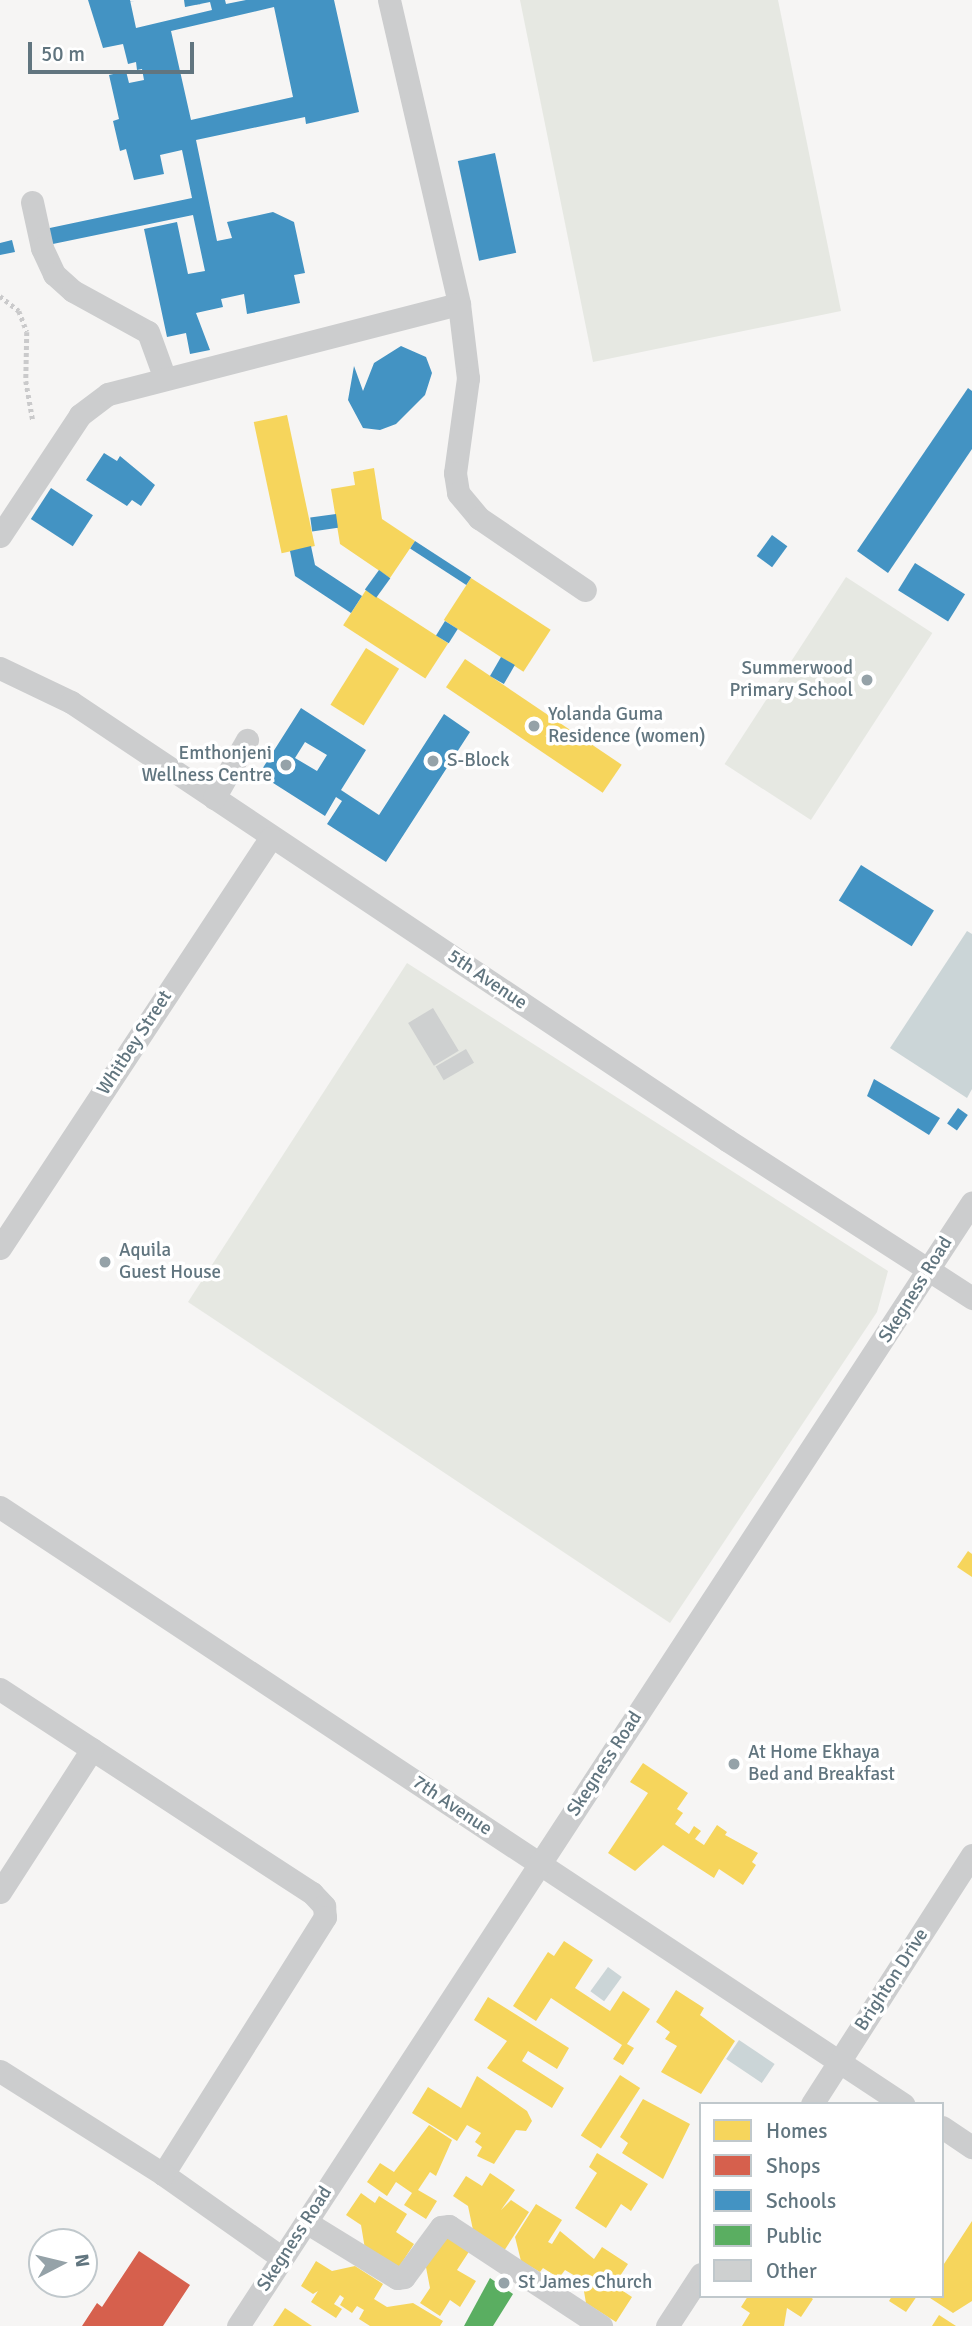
<!DOCTYPE html>
<style>
body{margin:0}
#map{position:relative;width:972px;height:2326px;overflow:hidden;background:#f6f5f4;font-family:Signika,sans-serif}
div>[style]{position:absolute}
.green>*{inset:0;background:#e6e8e2;transform-origin:0 0}
.water>*{inset:0;background:#cbd5d7;transform-origin:0 0}
.homes>*{inset:0;background:#f6d55c;transform-origin:0 0}
.shops>*{inset:0;background:#d6604d}
.schools>*{inset:0;background:#4393c3;transform-origin:0 0}
.public>*{inset:0;background:#5aae61}
.building>*{inset:0;background:#ced0d0;transform-origin:0 0}
.path>*{height:4.5px;margin-top:-2.25px;transform-origin:0;background:repeating-linear-gradient(90deg,#cacacb 0 3.5px,transparent 0 7px)}
.minor>*{height:23px;margin:-11.5px;padding:0 11.5px;transform-origin:11.5px;border-radius:11.5px;background:#cccdce}
.dots>*{width:19px;height:19px;translate:-50% -50%;box-sizing:border-box;border:4px solid #fff;border-radius:50%}
span{translate:-50% -50%;white-space:nowrap;text-align:center;line-height:1.15;-webkit-text-stroke:7px #fff;paint-order:stroke}
.poi-label{font-size:19px;color:#61757f}
.right{translate:-100% -50%;text-align:right}
.left{translate:0 -50%;text-align:left}
.street-label{font-size:19px;color:#61757f}
.legend{position:absolute;left:699px;top:2102px;width:245px;height:196px;box-sizing:border-box;background:#fff;border:2px solid #c0c8cc;margin:0;padding:9px 12px;list-style:none;font-size:21px;color:#61757f}
.legend li{display:flex;align-items:center;gap:14px;height:35px}
.legend b{width:35px;border:2px solid #c0c8cc}
.north{position:absolute;left:28px;top:2228px;width:70px;height:70px;box-sizing:border-box;background:#fff;border:2px solid #c0c8cc;border-radius:50%;rotate:83deg;font-size:19px;font-weight:700;line-height:28px;text-align:center;color:#61757f}
.north::after{content:'';display:block;margin:auto;width:24px;height:32px;background:#95a2a8;clip-path:polygon(50% 0,100% 100%,50% 72%,0 100%)}
.scale{position:absolute;left:28px;top:42px;width:166px;height:32px;box-sizing:border-box;border:4px solid #61757f;border-top:0;padding-left:9px;font-size:21px;line-height:24px;white-space:nowrap;color:#61757f;-webkit-text-stroke:5px #fff;paint-order:stroke}
</style>
<div id="map">
<div class="green">
<div style="clip-path:polygon(520px 0,778px 0,841px 311px,593px 362px)"></div>
<div style="left:846px;top:577px;width:103px;height:223px;rotate:33deg"></div>
<div style="clip-path:polygon(407px 963px,888px 1271px,877px 1312px,670px 1623px,188px 1302px)"></div>
</div>
<div class="water">
<div style="clip-path:polygon(967px 931px,972px 934px,972px 1089px,967px 1098px,890px 1048px)"></div>
<div style="left:608px;top:1967px;width:17px;height:30px;rotate:36deg"></div>
<div style="left:739px;top:2040px;width:43px;height:23px;rotate:34deg"></div>
</div>
<div class="homes">
<div style="left:287px;top:415px;width:134px;height:34px;rotate:78deg"></div>
<div style="clip-path:polygon(374px 468px,382px 519px,415px 541px,390px 578px,340px 544px,331px 489px,355px 485px,353px 472px)"></div>
<div style="left:471px;top:578px;width:95px;height:50px;rotate:33deg"></div>
<div style="left:366px;top:590px;width:98px;height:42px;rotate:33deg"></div>
<div style="left:366px;top:648px;width:39px;height:67px;rotate:32deg"></div>
<div style="left:465px;top:659px;width:189px;height:34px;rotate:34deg"></div>
<div style="clip-path:polygon(968px 1551px,972px 1554px,972px 1577px,957px 1567px)"></div>
<div style="clip-path:polygon(643px 1763px,688px 1793px,677px 1809px,683px 1813px,675px 1824px,689px 1834px,694px 1826px,701px 1831px,695px 1839px,704px 1845px,717px 1825px,727px 1832px,725px 1835px,758px 1853px,752px 1862px,756px 1865px,743px 1885px,719px 1869px,714px 1878px,663px 1845px,635px 1871px,608px 1853px,648px 1793px,630px 1782px)"></div>
<div style="clip-path:polygon(564px 1941px,593px 1960px,575px 1988px,610px 2011px,623px 1991px,650px 2009px,627px 2044px,634px 2048px,623px 2065px,613px 2059px,622px 2045px,551px 1998px,536px 2021px,513px 2006px,548px 1952px,554px 1956px)"></div>
<div style="clip-path:polygon(676px 1990px,704px 2008px,700px 2015px,735px 2041px,701px 2094px,661px 2072px,677px 2046px,665px 2039px,670px 2032px,656px 2022px)"></div>
<div style="clip-path:polygon(488px 1997px,569px 2048px,557px 2069px,528px 2051px,522px 2061px,564px 2088px,552px 2108px,487px 2068px,507px 2041px,474px 2020px)"></div>
<div style="left:620px;top:2075px;width:24px;height:72px;rotate:33deg"></div>
<div style="clip-path:polygon(477px 2076px,527px 2111px,532px 2121px,526px 2131px,516px 2130px,494px 2164px,477px 2156px,482px 2147px,475px 2142px,481px 2133px,467px 2125px,457px 2141px,412px 2113px,428px 2087px,461px 2108px)"></div>
<div style="clip-path:polygon(643px 2099px,690px 2124px,663px 2179px,622px 2153px,628px 2143px,620px 2137px)"></div>
<div style="clip-path:polygon(429px 2125px,452px 2140px,436px 2176px,430px 2172px,418px 2190px,437px 2201px,426px 2219px,404px 2205px,412px 2193px,396px 2182px,387px 2196px,367px 2182px,380px 2163px,394px 2172px)"></div>
<div style="clip-path:polygon(597px 2153px,648px 2184px,631px 2211px,621px 2204px,606px 2228px,575px 2208px,597px 2173px,589px 2167px)"></div>
<div style="clip-path:polygon(490px 2173px,515px 2190px,501px 2210px,511px 2200px,529px 2212px,504px 2251px,473px 2230px,468px 2206px,453px 2196px,466px 2176px,482px 2186px)"></div>
<div style="clip-path:polygon(361px 2193px,375px 2203px,379px 2196px,407px 2214px,396px 2232px,414px 2244px,397px 2270px,365px 2249px,361px 2225px,346px 2215px)"></div>
<div style="clip-path:polygon(536px 2204px,562px 2220px,548px 2242px,552px 2244px,560px 2231px,594px 2259px,602px 2247px,628px 2264px,614px 2285px,632px 2297px,616px 2322px,586px 2303px,582px 2280px,565px 2270px,559px 2278px,543px 2268px,540px 2272px,521px 2261px,515px 2237px)"></div>
<div style="clip-path:polygon(972px 2221px,972px 2301px,953px 2313px,927px 2296px,942px 2296px,942px 2267px)"></div>
<div style="clip-path:polygon(446px 2231px,472px 2247px,457px 2270px,476px 2281px,460px 2307px,450px 2300px,440px 2316px,420px 2303px,430px 2288px,425px 2262px)"></div>
<div style="clip-path:polygon(316px 2261px,332px 2271px,355px 2266px,383px 2284px,374px 2299px,387px 2307px,413px 2303px,443px 2321px,440px 2326px,370px 2326px,359px 2319px,364px 2310px,357px 2306px,352px 2313px,340px 2305px,344px 2298px,340px 2295px,334px 2304px,342px 2309px,336px 2318px,311px 2302px,318px 2291px,313px 2294px,301px 2286px)"></div>
<div style="clip-path:polygon(748px 2296px,809px 2296px,813px 2299px,801px 2317px,787px 2308px,784px 2326px,742px 2326px,750px 2313px,741px 2307px)"></div>
<div style="clip-path:polygon(892px 2296px,917px 2296px,906px 2312px,889px 2301px)"></div>
<div style="clip-path:polygon(285px 2308px,312px 2326px,273px 2326px)"></div>
<div style="clip-path:polygon(939px 2315px,956px 2326px,932px 2326px)"></div>
</div>
<div class="shops">
<div style="clip-path:polygon(139px 2251px,190px 2285px,163px 2326px,82px 2326px,97px 2303px,102px 2307px)"></div>
</div>
<div class="schools">
<div style="clip-path:polygon(evenodd,88px 0,130px 0,136px 28px,212px 10px,210px 2px,185px 7px,184px 0,225px 0,226px 4px,246px 0,334px 0,359px 112px,306px 124px,305px 117px,196px 140px,217px 241px,232px 238px,227px 222px,273px 212px,294px 222px,305px 273px,294px 275px,300px 303px,247px 314px,244px 294px,221px 299px,223px 307px,196px 313px,210px 350px,190px 354px,186px 333px,167px 337px,144px 229px,177px 222px,188px 274px,205px 271px,193px 215px,48px 245px,45px 229px,192px 198px,182px 150px,160px 155px,164px 174px,134px 180px,126px 149px,120px 151px,113px 121px,119px 119px,109px 75px,126px 71px,129px 83px,144px 80px,142px 69px,137px 70px,136px 62px,128px 64px,123px 44px,103px 48px,88px 0,274px 7px,293px 97px,191px 120px,171px 31px,274px 7px)"></div>
<div style="left:495px;top:153px;width:102px;height:38px;rotate:78deg"></div>
<div style="clip-path:polygon(12px 240px,15px 252px,0 255px,0 243px)"></div>
<div style="clip-path:polygon(401px 346px,426px 357px,432px 373px,425px 395px,396px 424px,380px 430px,363px 428px,348px 400px,354px 366px,363px 391px,374px 363px)"></div>
<div style="clip-path:polygon(968px 388px,972px 391px,972px 449px,888px 573px,857px 551px)"></div>
<div style="clip-path:polygon(104px 453px,117px 461px,120px 456px,155px 485px,141px 506px,132px 500px,127px 506px,86px 480px)"></div>
<div style="left:51px;top:488px;width:50px;height:37px;rotate:33deg"></div>
<div style="left:336px;top:514px;width:14px;height:26px;rotate:82deg"></div>
<div style="left:772px;top:535px;width:19px;height:26px;rotate:36deg"></div>
<div style="left:415px;top:541px;width:67px;height:9px;rotate:33deg"></div>
<div style="clip-path:polygon(311px 546px,315px 565px,362px 596px,351px 613px,295px 576px,290px 551px)"></div>
<div style="left:915px;top:563px;width:59px;height:32px;rotate:32deg"></div>
<div style="left:379px;top:570px;width:14px;height:24px;rotate:36deg"></div>
<div style="left:445px;top:621px;width:15px;height:17px;rotate:32deg"></div>
<div style="left:501px;top:657px;width:16px;height:22px;rotate:30deg"></div>
<div style="clip-path:polygon(evenodd,301px 708px,366px 750px,341px 790px,379px 815px,444px 714px,470px 732px,386px 862px,327px 824px,342px 801px,336px 797px,325px 816px,259px 774px,301px 708px,305px 742px,327px 755px,317px 771px,295px 758px,305px 742px)"></div>
<div style="left:861px;top:865px;width:86px;height:42px;rotate:32deg"></div>
<div style="clip-path:polygon(874px 1079px,940px 1118px,929px 1135px,867px 1096px)"></div>
<div style="left:958px;top:1108px;width:12px;height:19px;rotate:35deg"></div>
</div>
<div class="public">
<div style="clip-path:polygon(490px 2278px,513px 2294px,493px 2326px,464px 2326px)"></div>
</div>
<div class="building">
<div style="left:433px;top:1008px;width:50px;height:29px;rotate:59deg"></div>
<div style="left:466px;top:1049px;width:16px;height:35px;rotate:60deg"></div>
</div>
<div class="path">
<div style="left:0;top:296px;width:24px;rotate:38deg"></div>
<div style="left:19px;top:311px;width:22px;rotate:69deg"></div>
<div style="left:27px;top:332px;width:49px;rotate:91.2deg"></div>
<div style="left:26px;top:381px;width:41px;rotate:80.1deg"></div>
</div>
<div class="minor">
<div style="left:389px;top:0;width:312px;rotate:77deg"></div>
<div style="left:32px;top:202px;width:47px;rotate:77.7deg"></div>
<div style="left:42px;top:248px;width:29px;rotate:65deg"></div>
<div style="left:54px;top:274px;width:25px;rotate:42deg"></div>
<div style="left:73px;top:291px;width:85px;rotate:28.7deg"></div>
<div style="left:148px;top:332px;width:47px;rotate:70deg"></div>
<div style="left:0;top:536px;width:145px;rotate:-56.5deg"></div>
<div style="left:80px;top:415px;width:35px;rotate:-37deg"></div>
<div style="left:108px;top:394px;width:362px;rotate:-14.4deg"></div>
<div style="left:459px;top:304px;width:75px;rotate:83.1deg"></div>
<div style="left:468px;top:378px;width:96px;rotate:97.8deg"></div>
<div style="left:455px;top:473px;width:20px;rotate:81deg"></div>
<div style="left:458px;top:493px;width:33px;rotate:50deg"></div>
<div style="left:479px;top:518px;width:128px;rotate:34.2deg"></div>
<div style="left:0;top:668px;width:79px;rotate:25.6deg"></div>
<div style="left:71px;top:702px;width:789px;rotate:33.73deg"></div>
<div style="left:727px;top:1140px;width:292px;rotate:32.8deg"></div>
<div style="left:214px;top:798px;width:67px;rotate:-60.4deg"></div>
<div style="left:0;top:1248px;width:491px;rotate:-56.6deg"></div>
<div style="left:0;top:1507px;width:1083px;rotate:33.47deg"></div>
<div style="left:0;top:1689px;width:373px;rotate:33.2deg"></div>
<div style="left:312px;top:1893px;width:18px;rotate:47deg"></div>
<div style="left:324px;top:1906px;width:11px;rotate:85deg"></div>
<div style="left:325px;top:1917px;width:304px;rotate:122.2deg"></div>
<div style="left:163px;top:2174px;width:146px;rotate:35.2deg"></div>
<div style="left:0;top:1892px;width:170px;rotate:-57.2deg"></div>
<div style="left:0;top:2071px;width:193px;rotate:32.3deg"></div>
<div style="left:812px;top:2104px;width:296px;rotate:-57.3deg"></div>
<div style="left:942px;top:2127px;width:36px;rotate:34deg"></div>
<div style="left:306px;top:2222px;width:107px;rotate:31.6deg"></div>
<div style="left:397px;top:2278px;width:7px;rotate:-8deg"></div>
<div style="left:404px;top:2277px;width:62px;rotate:-53.5deg"></div>
<div style="left:441px;top:2227px;width:8px;rotate:-7deg"></div>
<div style="left:449px;top:2226px;width:182px;rotate:33.3deg"></div>
<div style="left:238px;top:2326px;width:1342px;rotate:-56.85deg"></div>
<div style="left:667px;top:2326px;width:62px;rotate:-56.8deg"></div>
</div>
<div class="dots">
<div style="left:867px;top:680px;background:#95a2a8"></div>
<div style="left:534px;top:726px;background:#95a2a8"></div>
<div style="left:433px;top:761px;background:#95a2a8"></div>
<div style="left:286px;top:765px;background:#95a2a8"></div>
<div style="left:105px;top:1262px;background:#95a2a8"></div>
<div style="left:734px;top:1764px;background:#95a2a8"></div>
<div style="left:504px;top:2283px;background:#95a2a8"></div>
</div>
<div class="poi-label">
<span class="right" style="left:853px;top:680px">Summerwood<br>Primary School</span>
<span class="left" style="left:548px;top:726px">Yolanda Guma<br>Residence (women)</span>
<span class="right" style="left:272px;top:765px">Emthonjeni<br>Wellness Centre</span>
<span class="left" style="left:447px;top:761px">S-Block</span>
<span class="left" style="left:119px;top:1262px">Aquila<br>Guest House</span>
<span class="left" style="left:748px;top:1764px">At Home Ekhaya<br>Bed and Breakfast</span>
<span class="left" style="left:518px;top:2283px">St James Church</span>
</div>
<div class="street-label">
<span style="left:487px;top:980px;rotate:34deg">5th Avenue</span>
<span style="left:135px;top:1043px;rotate:-57deg">Whitbey Street</span>
<span style="left:916px;top:1290px;rotate:-58deg">Skegness Road</span>
<span style="left:605px;top:1764px;rotate:-57deg">Skegness Road</span>
<span style="left:452px;top:1806px;rotate:34deg">7th Avenue</span>
<span style="left:892px;top:1980px;rotate:-57deg">Brighton Drive</span>
<span style="left:295px;top:2239px;rotate:-57deg">Skegness Road</span>
</div>
<ul class="legend">
<li><b style="height:19px;background:#f6d55c"></b>Homes</li>
<li><b style="height:19px;background:#d6604d"></b>Shops</li>
<li><b style="height:19px;background:#4393c3"></b>Schools</li>
<li><b style="height:19px;background:#5aae61"></b>Public</li>
<li><b style="height:19px;background:#ced0d0"></b>Other</li>
</ul>
<div class="north">N</div>
<div class="scale">50 m</div>
</div>
